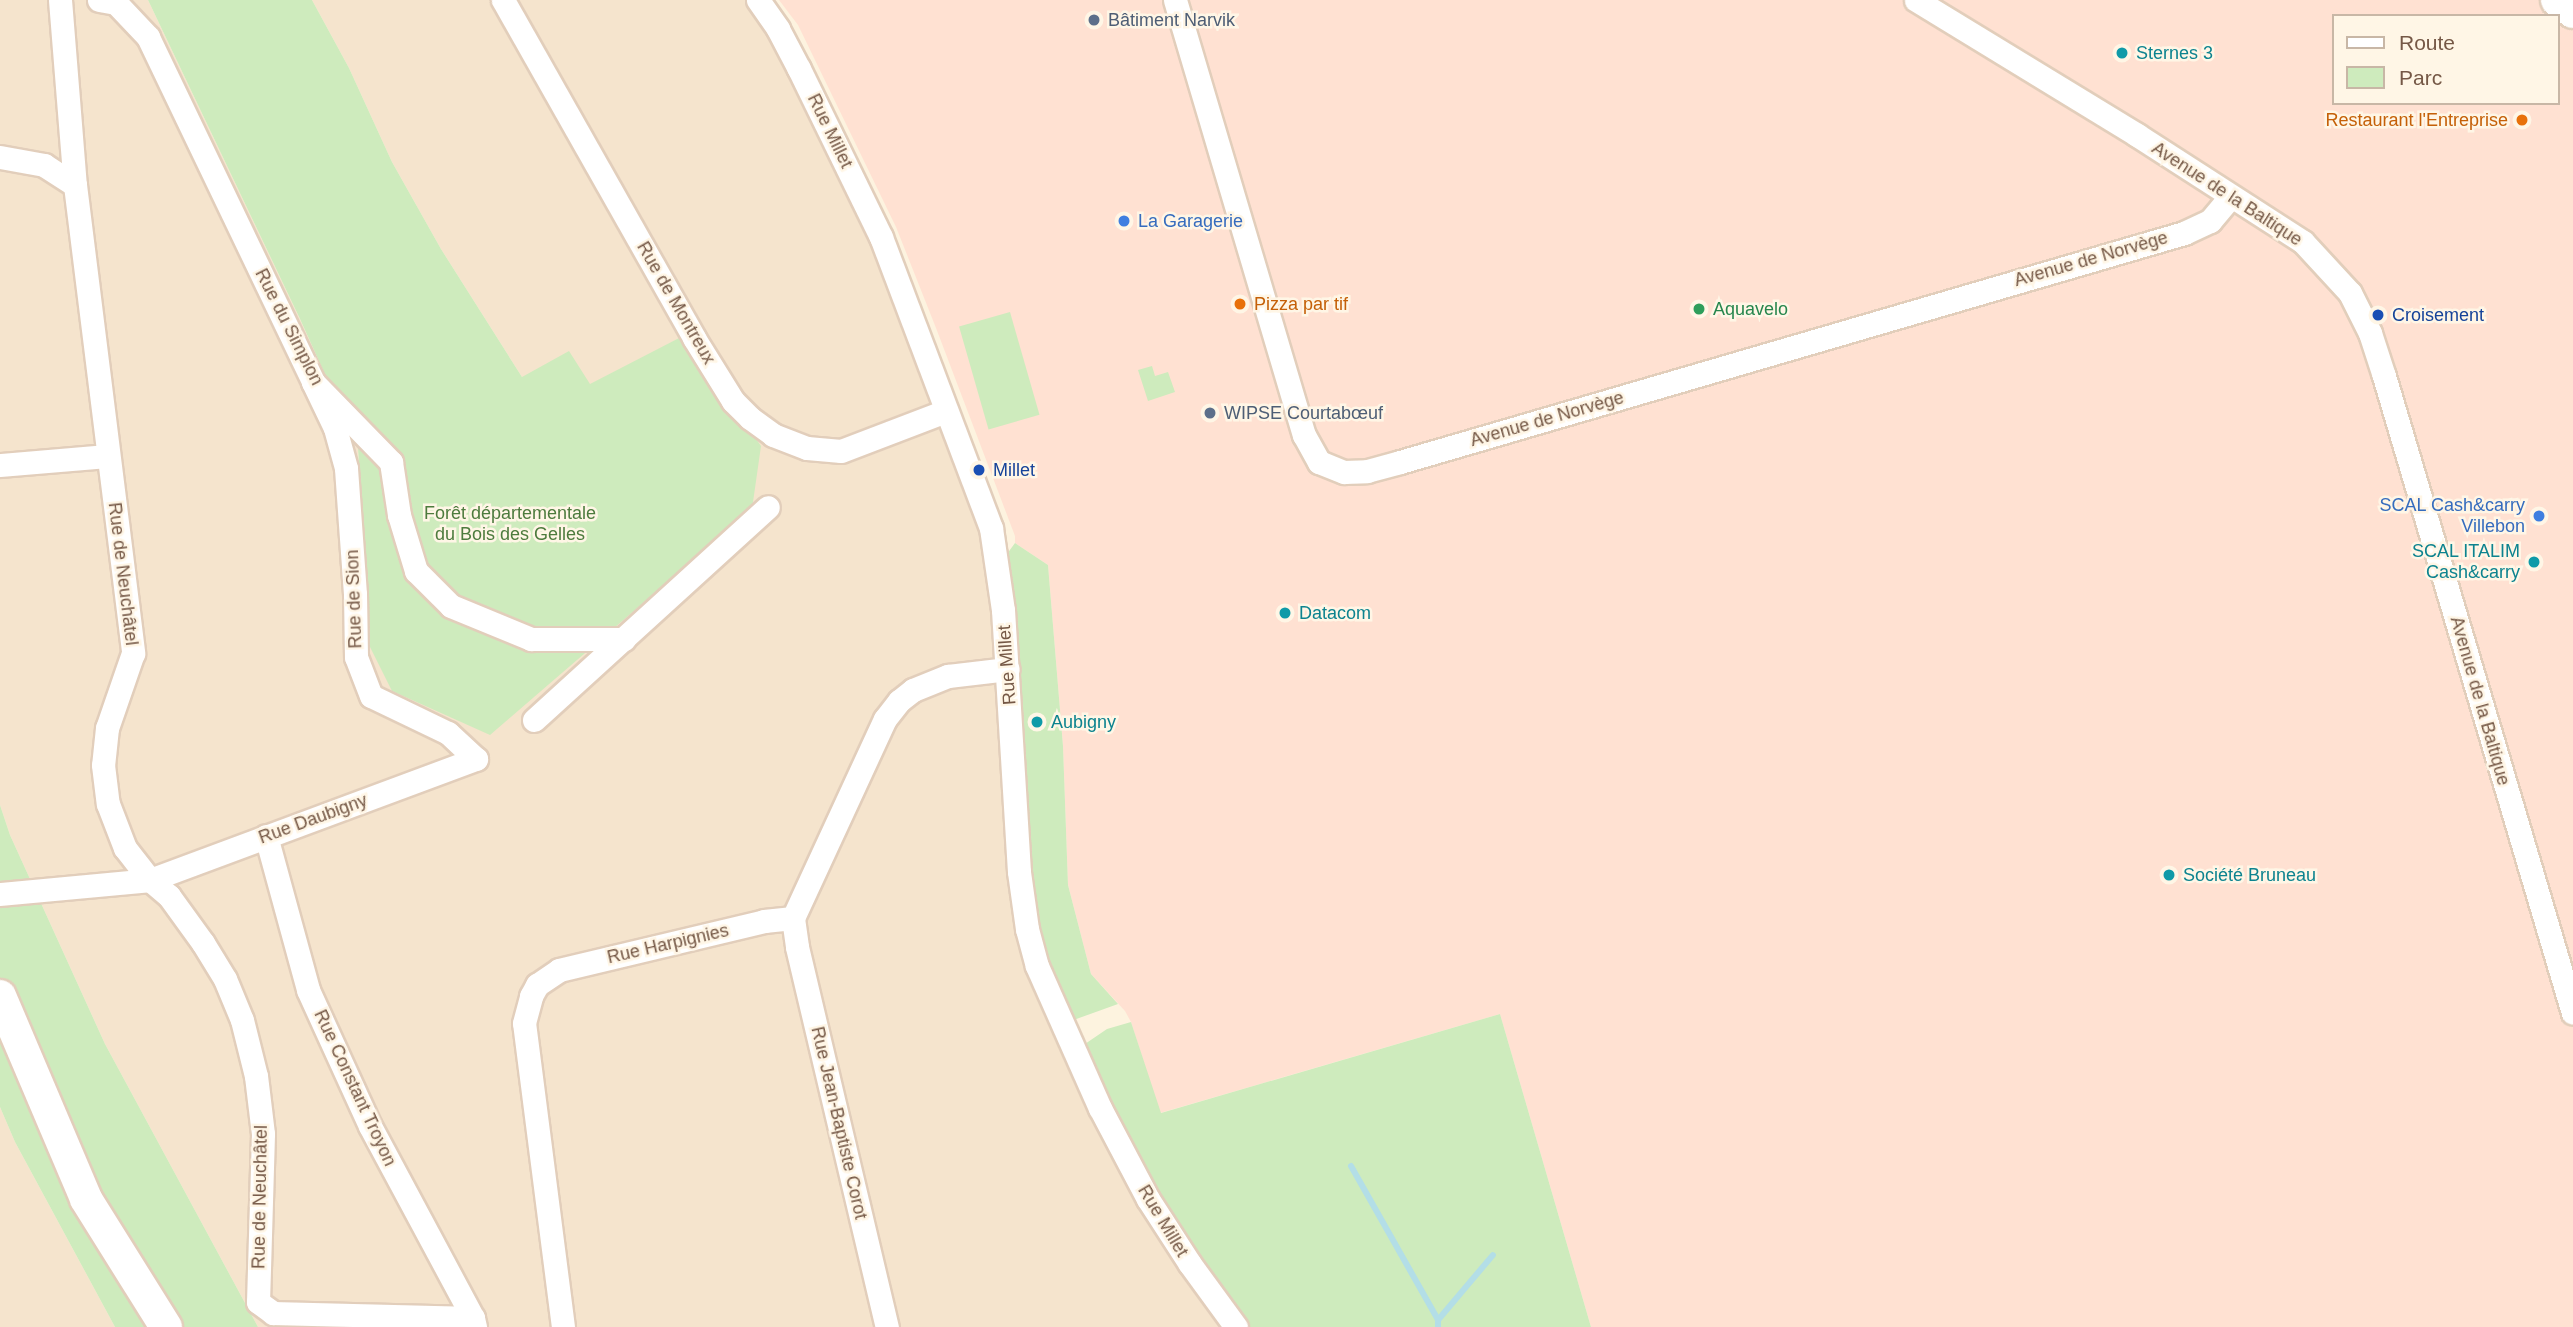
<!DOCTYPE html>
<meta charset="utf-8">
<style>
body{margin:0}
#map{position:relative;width:2573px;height:1327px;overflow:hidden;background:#fdf3df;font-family:Arial,sans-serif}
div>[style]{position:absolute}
.residential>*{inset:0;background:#f5e4cd}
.commercial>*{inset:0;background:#ffe1d2}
.green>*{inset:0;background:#ceebbd;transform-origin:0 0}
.stream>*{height:6px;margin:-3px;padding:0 3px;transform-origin:3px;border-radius:3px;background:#b3dee7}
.roads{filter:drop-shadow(2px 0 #e2cebb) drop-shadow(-2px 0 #e2cebb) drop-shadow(0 2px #e2cebb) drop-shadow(0 -2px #e2cebb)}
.street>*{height:23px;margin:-11.5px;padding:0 11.5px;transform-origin:11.5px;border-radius:11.5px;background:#fff}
.secondary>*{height:32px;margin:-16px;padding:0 16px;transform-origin:16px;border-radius:16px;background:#fff}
.dots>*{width:19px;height:19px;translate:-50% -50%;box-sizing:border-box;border:4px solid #fff6e6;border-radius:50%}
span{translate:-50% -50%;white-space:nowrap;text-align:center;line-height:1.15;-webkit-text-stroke:5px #fff6e6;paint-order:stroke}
.service-label{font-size:18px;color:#4e5e75}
.left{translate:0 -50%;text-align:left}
.culture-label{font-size:18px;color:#0d838f}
.right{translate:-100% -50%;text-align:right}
.food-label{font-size:18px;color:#c56008}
.street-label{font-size:18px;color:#755846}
.shop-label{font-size:18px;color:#366cbe}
.leisure-label{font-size:18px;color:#27864d}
.transit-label{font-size:18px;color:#164399}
.park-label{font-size:18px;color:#4d7b3d}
.legend{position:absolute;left:2332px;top:14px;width:228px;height:91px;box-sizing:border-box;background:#fff6e6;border:2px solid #c8b7a6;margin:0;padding:9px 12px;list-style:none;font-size:21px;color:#755846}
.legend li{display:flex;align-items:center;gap:14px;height:35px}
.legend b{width:35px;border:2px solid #c8b7a6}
</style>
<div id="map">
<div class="residential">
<div style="clip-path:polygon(0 0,148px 0,300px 319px,358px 448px,365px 567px,362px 631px,590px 385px,522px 377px,441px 249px,392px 162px,349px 68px,312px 0,756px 0,799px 69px,992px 532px,1037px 966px,1236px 1327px,258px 1327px,105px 1044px,10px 835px,0 805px)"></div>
<div style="clip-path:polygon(0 1107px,15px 1142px,115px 1327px,0 1327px)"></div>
</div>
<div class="commercial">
<div style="clip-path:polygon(evenodd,779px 0,2573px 0,2573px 1327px,1591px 1327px,1500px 1014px,1160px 1113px,1131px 1022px,1125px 1011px,1091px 974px,1068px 885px,1063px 746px,1048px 565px,1015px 543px,1015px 536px,936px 328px,896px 227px,798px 25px,779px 0,2333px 16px,2557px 16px,2557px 103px,2333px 103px,2333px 16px)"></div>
</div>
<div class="green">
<div style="clip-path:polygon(148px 0,312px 0,349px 68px,392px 162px,441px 249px,522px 377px,569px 351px,590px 384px,683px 336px,761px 446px,752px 509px,490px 735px,392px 691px,362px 631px,365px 567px,358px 448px,300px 319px)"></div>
<div style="left:1010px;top:312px;width:107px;height:53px;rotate:74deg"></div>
<div style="clip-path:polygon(1152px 366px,1155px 376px,1168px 372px,1175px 392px,1148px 401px,1138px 370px)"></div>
<div style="clip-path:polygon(1015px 543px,1048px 565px,1063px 746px,1068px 885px,1091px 974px,1118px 1004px,1068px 1022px,1032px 921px,1004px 558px)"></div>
<div style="clip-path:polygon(0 805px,10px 835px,105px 1044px,258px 1327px,115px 1327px,15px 1142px,0 1107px)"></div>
<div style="clip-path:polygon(1500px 1014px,1591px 1327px,1247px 1327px,1146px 1185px,1082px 1046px,1107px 1029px,1131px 1022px,1161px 1113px)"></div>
</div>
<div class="stream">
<div style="left:1351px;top:1166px;width:177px;rotate:60.5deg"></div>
<div style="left:1438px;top:1320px;width:7px;rotate:90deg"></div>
<div style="left:1438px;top:1320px;width:85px;rotate:-49.8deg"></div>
</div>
<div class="roads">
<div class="street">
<div style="left:60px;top:0;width:186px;rotate:85.4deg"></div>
<div style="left:75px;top:185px;width:472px;rotate:82.9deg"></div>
<div style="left:133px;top:653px;width:79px;rotate:109.1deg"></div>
<div style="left:107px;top:728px;width:37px;rotate:96deg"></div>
<div style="left:103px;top:765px;width:39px;rotate:83deg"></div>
<div style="left:108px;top:804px;width:47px;rotate:68.9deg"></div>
<div style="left:125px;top:848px;width:41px;rotate:52deg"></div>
<div style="left:150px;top:880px;width:25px;rotate:40deg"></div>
<div style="left:169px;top:896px;width:58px;rotate:54.1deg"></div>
<div style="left:203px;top:943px;width:42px;rotate:58.6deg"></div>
<div style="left:225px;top:979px;width:44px;rotate:67.5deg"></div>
<div style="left:242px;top:1020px;width:58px;rotate:76deg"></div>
<div style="left:256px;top:1076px;width:58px;rotate:83.1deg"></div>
<div style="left:263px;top:1134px;width:168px;rotate:91.7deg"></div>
<div style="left:258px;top:1302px;width:19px;rotate:36deg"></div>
<div style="left:273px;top:1313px;width:200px;rotate:1.4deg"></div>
<div style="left:99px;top:0;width:17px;rotate:10deg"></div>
<div style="left:116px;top:3px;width:47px;rotate:46.7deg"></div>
<div style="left:148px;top:37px;width:382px;rotate:64.4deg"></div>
<div style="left:313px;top:382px;width:112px;rotate:45.7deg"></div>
<div style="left:391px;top:462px;width:54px;rotate:81.4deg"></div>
<div style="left:399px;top:515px;width:59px;rotate:73.1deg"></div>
<div style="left:416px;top:571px;width:49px;rotate:45deg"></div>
<div style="left:451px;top:606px;width:87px;rotate:22.4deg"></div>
<div style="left:531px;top:639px;width:93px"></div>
<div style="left:503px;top:0;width:388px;rotate:60.5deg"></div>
<div style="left:694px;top:338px;width:74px;rotate:58.2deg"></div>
<div style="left:733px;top:401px;width:24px;rotate:45deg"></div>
<div style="left:750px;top:418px;width:29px;rotate:36deg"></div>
<div style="left:773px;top:435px;width:36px;rotate:21deg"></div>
<div style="left:807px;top:448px;width:34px;rotate:5deg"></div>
<div style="left:841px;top:451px;width:112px;rotate:-20.9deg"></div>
<div style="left:758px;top:0;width:35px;rotate:55deg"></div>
<div style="left:778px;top:29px;width:45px;rotate:62.3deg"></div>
<div style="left:799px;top:69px;width:187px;rotate:64deg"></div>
<div style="left:881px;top:237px;width:311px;rotate:69.3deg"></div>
<div style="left:991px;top:528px;width:83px;rotate:81.7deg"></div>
<div style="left:1003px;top:610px;width:262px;rotate:86.5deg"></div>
<div style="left:1019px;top:872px;width:58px;rotate:82deg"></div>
<div style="left:1027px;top:929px;width:38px;rotate:75deg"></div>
<div style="left:1037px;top:966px;width:155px;rotate:66.1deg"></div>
<div style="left:1100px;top:1108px;width:103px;rotate:62.2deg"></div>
<div style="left:1148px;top:1199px;width:77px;rotate:57.1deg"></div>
<div style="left:1190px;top:1264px;width:78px;rotate:53.9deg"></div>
<div style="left:1175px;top:0;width:454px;rotate:73.5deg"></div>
<div style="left:1304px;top:435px;width:31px;rotate:61deg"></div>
<div style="left:1319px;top:462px;width:27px;rotate:22deg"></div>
<div style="left:1344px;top:472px;width:23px;rotate:-2deg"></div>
<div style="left:1367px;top:471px;width:34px;rotate:-15deg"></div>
<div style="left:1400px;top:462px;width:817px;rotate:-16.28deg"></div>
<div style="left:2184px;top:233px;width:29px;rotate:-25deg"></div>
<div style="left:2210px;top:221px;width:31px;rotate:-50deg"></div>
<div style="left:1916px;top:0;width:259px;rotate:31.4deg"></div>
<div style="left:2137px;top:135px;width:197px;rotate:32.8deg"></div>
<div style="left:2303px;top:242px;width:69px;rotate:47.3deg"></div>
<div style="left:2350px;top:293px;width:45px;rotate:63.4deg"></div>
<div style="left:2370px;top:333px;width:45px;rotate:72deg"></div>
<div style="left:2384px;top:376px;width:664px;rotate:73.47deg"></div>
<div style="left:0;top:157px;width:45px;rotate:10.3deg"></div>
<div style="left:44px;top:165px;width:37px;rotate:33deg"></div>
<div style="left:0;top:465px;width:108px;rotate:-4.8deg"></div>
<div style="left:534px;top:720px;width:316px;rotate:-42.3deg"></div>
<div style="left:266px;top:836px;width:160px;rotate:74.7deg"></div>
<div style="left:308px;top:990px;width:149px;rotate:65.5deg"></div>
<div style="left:370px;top:1126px;width:218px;rotate:61.8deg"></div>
<div style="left:473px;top:1318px;width:9px;rotate:77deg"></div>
<div style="left:0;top:894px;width:151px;rotate:-5.3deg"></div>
<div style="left:150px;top:880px;width:348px;rotate:-20.4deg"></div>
<div style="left:476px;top:759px;width:38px;rotate:-137deg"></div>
<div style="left:448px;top:733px;width:85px;rotate:-154.3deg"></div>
<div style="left:371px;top:696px;width:42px;rotate:-111deg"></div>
<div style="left:356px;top:657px;width:63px;rotate:-90.9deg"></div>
<div style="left:355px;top:594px;width:126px;rotate:-94.1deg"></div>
<div style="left:346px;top:468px;width:41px;rotate:-105.4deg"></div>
<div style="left:335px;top:428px;width:51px;rotate:-115.6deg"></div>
<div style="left:793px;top:918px;width:29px;rotate:82deg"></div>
<div style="left:797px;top:947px;width:391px;rotate:76.7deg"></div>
<div style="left:793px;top:918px;width:219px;rotate:-65.2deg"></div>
<div style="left:885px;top:719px;width:23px;rotate:-52deg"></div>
<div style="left:899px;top:701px;width:18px;rotate:-38deg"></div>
<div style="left:913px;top:690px;width:38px;rotate:-22deg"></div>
<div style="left:948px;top:676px;width:60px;rotate:-6.7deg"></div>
<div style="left:563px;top:1327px;width:306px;rotate:-97.3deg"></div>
<div style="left:524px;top:1023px;width:28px;rotate:-75deg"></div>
<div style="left:531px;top:996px;width:13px;rotate:-61deg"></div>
<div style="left:537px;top:985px;width:27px;rotate:-34deg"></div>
<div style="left:559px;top:970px;width:211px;rotate:-13.4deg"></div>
<div style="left:764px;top:921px;width:29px;rotate:-6deg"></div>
</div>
<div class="secondary">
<div style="left:2557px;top:0;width:20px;rotate:37deg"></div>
<div style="left:0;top:996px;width:220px;rotate:67deg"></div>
<div style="left:86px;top:1199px;width:151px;rotate:58deg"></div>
</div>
</div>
<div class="dots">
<div style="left:1094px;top:20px;background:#5c6f8a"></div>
<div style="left:2122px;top:53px;background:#0f9aa8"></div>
<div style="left:2522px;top:120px;background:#e8710a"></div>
<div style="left:1124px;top:221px;background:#3f7fe0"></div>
<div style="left:1240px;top:304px;background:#e8710a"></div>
<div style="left:1699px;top:309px;background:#2e9e5b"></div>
<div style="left:2378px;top:315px;background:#1a4fb4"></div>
<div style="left:1210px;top:413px;background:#5c6f8a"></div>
<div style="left:979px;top:470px;background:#1a4fb4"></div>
<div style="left:2539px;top:516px;background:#3f7fe0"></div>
<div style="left:2534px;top:562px;background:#0f9aa8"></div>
<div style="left:1285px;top:613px;background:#0f9aa8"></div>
<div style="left:1037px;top:722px;background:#0f9aa8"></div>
<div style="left:2169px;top:875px;background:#0f9aa8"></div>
</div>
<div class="service-label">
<span class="left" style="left:1108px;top:20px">Bâtiment Narvik</span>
<span class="left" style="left:1224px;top:413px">WIPSE Courtabœuf</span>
</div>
<div class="culture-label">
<span class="left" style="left:2136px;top:53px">Sternes 3</span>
<span class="right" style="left:2520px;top:562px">SCAL ITALIM<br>Cash&amp;carry</span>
<span class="left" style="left:1299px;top:613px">Datacom</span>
<span class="left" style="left:1051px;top:722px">Aubigny</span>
<span class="left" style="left:2183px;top:875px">Société Bruneau</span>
</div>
<div class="food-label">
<span class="right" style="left:2508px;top:120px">Restaurant l'Entreprise</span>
<span class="left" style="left:1254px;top:304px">Pizza par tif</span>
</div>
<div class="street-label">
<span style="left:830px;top:131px;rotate:64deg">Rue Millet</span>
<span style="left:2227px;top:194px;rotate:33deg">Avenue de la Baltique</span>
<span style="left:2091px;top:259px;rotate:-16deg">Avenue de Norvège</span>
<span style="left:676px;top:303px;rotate:60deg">Rue de Montreux</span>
<span style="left:289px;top:327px;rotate:63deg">Rue du Simplon</span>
<span style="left:1547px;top:419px;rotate:-16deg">Avenue de Norvège</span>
<span style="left:123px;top:574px;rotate:83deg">Rue de Neuchâtel</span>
<span style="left:354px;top:599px;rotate:-92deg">Rue de Sion</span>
<span style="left:1007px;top:665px;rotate:-94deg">Rue Millet</span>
<span style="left:2480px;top:701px;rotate:74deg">Avenue de la Baltique</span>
<span style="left:313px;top:819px;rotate:-20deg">Rue Daubigny</span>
<span style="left:668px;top:944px;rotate:-13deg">Rue Harpignies</span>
<span style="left:355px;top:1088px;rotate:65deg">Rue Constant Troyon</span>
<span style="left:839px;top:1123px;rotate:77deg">Rue Jean-Baptiste Corot</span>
<span style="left:260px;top:1197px;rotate:-89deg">Rue de Neuchâtel</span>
<span style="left:1163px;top:1221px;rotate:59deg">Rue Millet</span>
</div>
<div class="shop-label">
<span class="left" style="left:1138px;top:221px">La Garagerie</span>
<span class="right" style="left:2525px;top:516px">SCAL Cash&amp;carry<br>Villebon</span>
</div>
<div class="leisure-label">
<span class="left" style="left:1713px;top:309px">Aquavelo</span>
</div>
<div class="transit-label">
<span class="left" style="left:2392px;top:315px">Croisement</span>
<span class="left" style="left:993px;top:470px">Millet</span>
</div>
<div class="park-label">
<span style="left:510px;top:524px">Forêt départementale<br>du Bois des Gelles</span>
</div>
<ul class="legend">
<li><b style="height:9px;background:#fff"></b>Route</li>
<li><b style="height:19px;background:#ceebbd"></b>Parc</li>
</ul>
</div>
